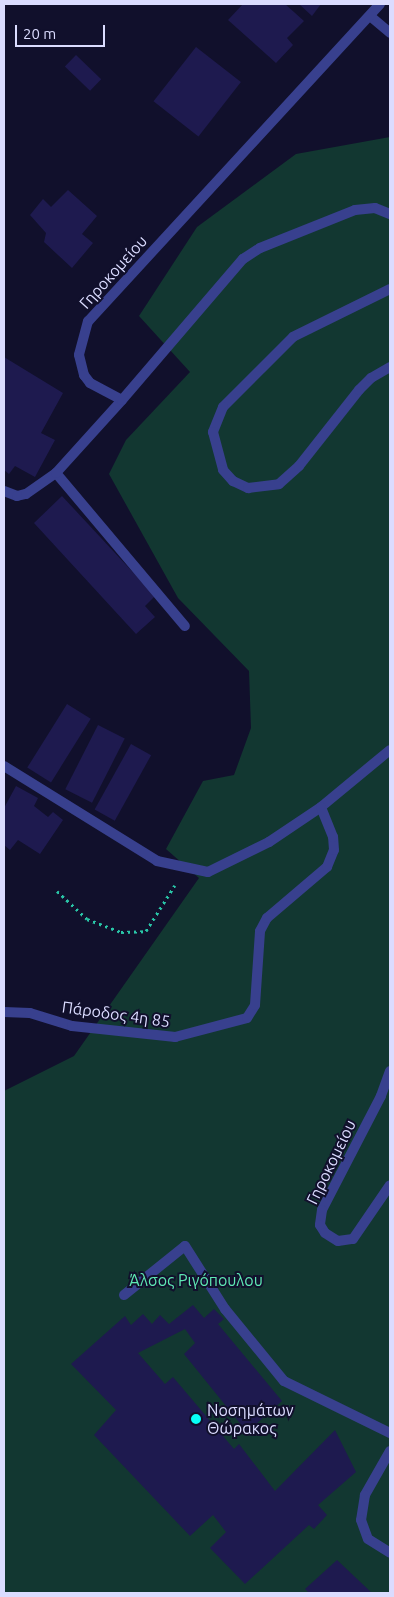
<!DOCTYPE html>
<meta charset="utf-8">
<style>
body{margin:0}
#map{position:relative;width:394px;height:1597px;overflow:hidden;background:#11102c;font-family:Ubuntu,sans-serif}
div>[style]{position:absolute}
.green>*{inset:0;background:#123731}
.building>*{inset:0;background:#1e1a4f;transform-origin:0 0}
.path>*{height:3px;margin-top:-1.5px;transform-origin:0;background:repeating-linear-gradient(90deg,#29c5a7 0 2.5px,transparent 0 6.5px)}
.service>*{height:10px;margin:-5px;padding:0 5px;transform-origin:5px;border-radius:5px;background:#38408e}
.minor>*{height:10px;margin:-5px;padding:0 5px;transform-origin:5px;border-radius:5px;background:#38408e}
.tertiary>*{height:10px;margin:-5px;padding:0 5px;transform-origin:5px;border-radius:5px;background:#38408e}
.dots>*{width:14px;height:14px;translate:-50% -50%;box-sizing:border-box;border:2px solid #11102c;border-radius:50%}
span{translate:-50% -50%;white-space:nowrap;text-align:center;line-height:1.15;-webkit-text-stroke:4px #11102c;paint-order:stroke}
.street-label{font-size:16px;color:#dbdcff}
.park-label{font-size:16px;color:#5ee8b3}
.poi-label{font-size:16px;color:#dbdcff}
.left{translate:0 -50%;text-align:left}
.frame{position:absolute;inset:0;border:5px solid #dbdcff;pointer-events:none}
.scale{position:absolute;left:15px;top:25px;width:90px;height:22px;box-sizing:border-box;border:2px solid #dbdcff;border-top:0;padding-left:6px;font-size:15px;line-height:18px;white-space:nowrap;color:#dbdcff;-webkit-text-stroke:4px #11102c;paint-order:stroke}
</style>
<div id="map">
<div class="green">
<div style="clip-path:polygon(390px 137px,390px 1593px,4px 1593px,4px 1091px,74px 1056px,199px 878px,166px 849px,203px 781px,234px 775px,251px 728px,249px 671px,178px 598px,109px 474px,126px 440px,190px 372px,139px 316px,197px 227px,296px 154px)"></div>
</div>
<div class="building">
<div style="clip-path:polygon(243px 4px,285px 4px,304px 21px,287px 38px,293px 45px,276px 63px,228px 20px)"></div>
<div style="clip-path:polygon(299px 4px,321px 4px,312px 16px)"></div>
<div style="left:196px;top:47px;width:57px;height:69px;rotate:38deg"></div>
<div style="left:76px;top:55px;width:35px;height:16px;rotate:44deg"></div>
<div style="clip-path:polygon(68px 190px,97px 216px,82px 234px,93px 243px,72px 268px,44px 242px,46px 233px,30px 215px,43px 199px,51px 207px)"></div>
<div style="clip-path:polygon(4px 357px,63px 393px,41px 433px,55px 440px,35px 477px,15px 466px,9px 474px,4px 470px)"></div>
<div style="clip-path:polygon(62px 496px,155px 596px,145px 606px,155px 617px,136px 634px,34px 523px)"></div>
<div style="left:67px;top:704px;width:28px;height:75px;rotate:32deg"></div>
<div style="left:98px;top:725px;width:30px;height:72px;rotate:27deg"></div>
<div style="left:131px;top:744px;width:23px;height:75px;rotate:29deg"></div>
<div style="clip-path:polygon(16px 786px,38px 798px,34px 806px,48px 817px,53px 812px,63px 820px,40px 854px,18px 840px,10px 850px,4px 845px,4px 808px)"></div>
<div style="clip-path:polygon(193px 1305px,204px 1318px,214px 1309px,224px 1319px,218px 1324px,282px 1401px,247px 1432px,184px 1354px,195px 1343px,185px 1329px,138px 1353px,165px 1384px,173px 1377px,234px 1449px,239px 1444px,275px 1491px,335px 1430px,356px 1472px,318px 1505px,327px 1515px,314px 1529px,309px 1525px,245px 1584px,210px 1548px,226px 1532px,213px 1515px,190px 1536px,94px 1435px,116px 1410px,71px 1364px,125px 1316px,131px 1325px,143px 1314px,152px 1324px,160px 1315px,169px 1324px)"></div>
<div style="clip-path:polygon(337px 1560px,372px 1593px,309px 1593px,305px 1589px)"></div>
</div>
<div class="path">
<div style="left:57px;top:891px;width:41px;rotate:43deg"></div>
<div style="left:87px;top:919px;width:36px;rotate:21deg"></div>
<div style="left:121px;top:932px;width:25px;rotate:-2deg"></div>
<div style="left:146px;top:931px;width:54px;rotate:-57.8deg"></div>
</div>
<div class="service">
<div style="left:124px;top:1295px;width:78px;rotate:-38.8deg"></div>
<div style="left:185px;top:1246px;width:75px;rotate:57.6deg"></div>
<div style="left:225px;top:1309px;width:93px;rotate:50.7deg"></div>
<div style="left:284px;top:1381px;width:118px;rotate:26.1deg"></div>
</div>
<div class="minor">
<div style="left:370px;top:16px;width:26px;rotate:40deg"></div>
<div style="left:56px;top:473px;width:200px;rotate:49.9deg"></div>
<div style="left:4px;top:491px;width:14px;rotate:21deg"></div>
<div style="left:17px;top:496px;width:9px;rotate:-13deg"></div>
<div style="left:26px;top:494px;width:37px;rotate:-35deg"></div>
<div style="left:56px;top:473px;width:98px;rotate:-47.9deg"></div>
<div style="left:4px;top:766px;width:180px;rotate:31.8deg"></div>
<div style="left:157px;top:861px;width:52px;rotate:12.2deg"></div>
<div style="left:208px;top:872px;width:68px;rotate:-26.2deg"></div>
<div style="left:269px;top:842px;width:63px;rotate:-33.9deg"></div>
<div style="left:321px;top:807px;width:89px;rotate:-39.6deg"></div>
<div style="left:4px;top:1012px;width:26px;rotate:2deg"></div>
<div style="left:30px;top:1013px;width:44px;rotate:17.2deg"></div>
<div style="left:72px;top:1026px;width:104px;rotate:6.1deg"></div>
<div style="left:175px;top:1037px;width:74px;rotate:-14.8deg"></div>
<div style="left:247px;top:1018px;width:15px;rotate:-58deg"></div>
<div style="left:255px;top:1005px;width:74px;rotate:-86.1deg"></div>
<div style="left:260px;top:931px;width:15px;rotate:-62deg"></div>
<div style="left:267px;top:918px;width:79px;rotate:-40.4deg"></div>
<div style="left:327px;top:867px;width:18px;rotate:-68deg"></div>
<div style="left:334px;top:850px;width:13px;rotate:-94deg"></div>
<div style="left:333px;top:837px;width:32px;rotate:-112deg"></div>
</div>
<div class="tertiary">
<div style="left:380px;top:4px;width:431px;rotate:132.6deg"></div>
<div style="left:88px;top:321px;width:35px;rotate:105deg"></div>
<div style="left:79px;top:355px;width:21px;rotate:76deg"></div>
<div style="left:84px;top:375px;width:10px;rotate:53deg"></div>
<div style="left:90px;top:383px;width:36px;rotate:28deg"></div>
<div style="left:122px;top:400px;width:186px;rotate:-49.4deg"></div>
<div style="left:243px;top:259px;width:20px;rotate:-33deg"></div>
<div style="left:260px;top:248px;width:102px;rotate:-21.8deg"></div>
<div style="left:355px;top:210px;width:20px;rotate:-6deg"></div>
<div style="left:375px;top:208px;width:16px;rotate:22deg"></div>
<div style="left:390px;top:289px;width:108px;rotate:153.7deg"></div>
<div style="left:293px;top:337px;width:99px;rotate:135deg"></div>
<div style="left:223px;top:407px;width:27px;rotate:112deg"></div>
<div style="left:213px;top:432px;width:39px;rotate:75deg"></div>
<div style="left:223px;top:470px;width:15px;rotate:48deg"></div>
<div style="left:233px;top:481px;width:17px;rotate:25deg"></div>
<div style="left:248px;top:488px;width:31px;rotate:-7deg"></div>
<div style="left:279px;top:484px;width:27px;rotate:-42deg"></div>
<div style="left:299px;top:466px;width:97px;rotate:-51.7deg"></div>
<div style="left:359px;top:390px;width:17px;rotate:-45deg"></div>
<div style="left:371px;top:378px;width:22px;rotate:-30deg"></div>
<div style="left:390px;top:1071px;width:27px;rotate:110deg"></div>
<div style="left:381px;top:1096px;width:128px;rotate:117.4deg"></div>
<div style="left:322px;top:1210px;width:15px;rotate:98deg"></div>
<div style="left:320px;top:1225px;width:9px;rotate:58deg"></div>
<div style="left:325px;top:1233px;width:15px;rotate:32deg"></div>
<div style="left:338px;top:1241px;width:15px;rotate:-8deg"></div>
<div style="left:353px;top:1239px;width:65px;rotate:-55.6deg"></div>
<div style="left:390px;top:1451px;width:51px;rotate:119.6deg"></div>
<div style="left:365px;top:1495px;width:25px;rotate:99deg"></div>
<div style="left:361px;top:1520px;width:20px;rotate:70deg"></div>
<div style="left:368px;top:1539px;width:26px;rotate:32deg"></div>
</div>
<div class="dots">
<div style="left:196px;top:1419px;background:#07fff7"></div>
</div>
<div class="street-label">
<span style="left:113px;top:272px;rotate:-48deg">Γηροκομείου</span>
<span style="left:116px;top:1014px;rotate:8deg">Πάροδος 4η 85</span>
<span style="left:331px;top:1162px;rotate:-64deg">Γηροκομείου</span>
</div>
<div class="park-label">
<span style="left:196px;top:1280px">Άλσος Ριγόπουλου</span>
</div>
<div class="poi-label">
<span class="left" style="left:207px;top:1419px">Νοσημάτων<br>Θώρακος</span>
</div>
<div class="frame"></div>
<div class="scale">20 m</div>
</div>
